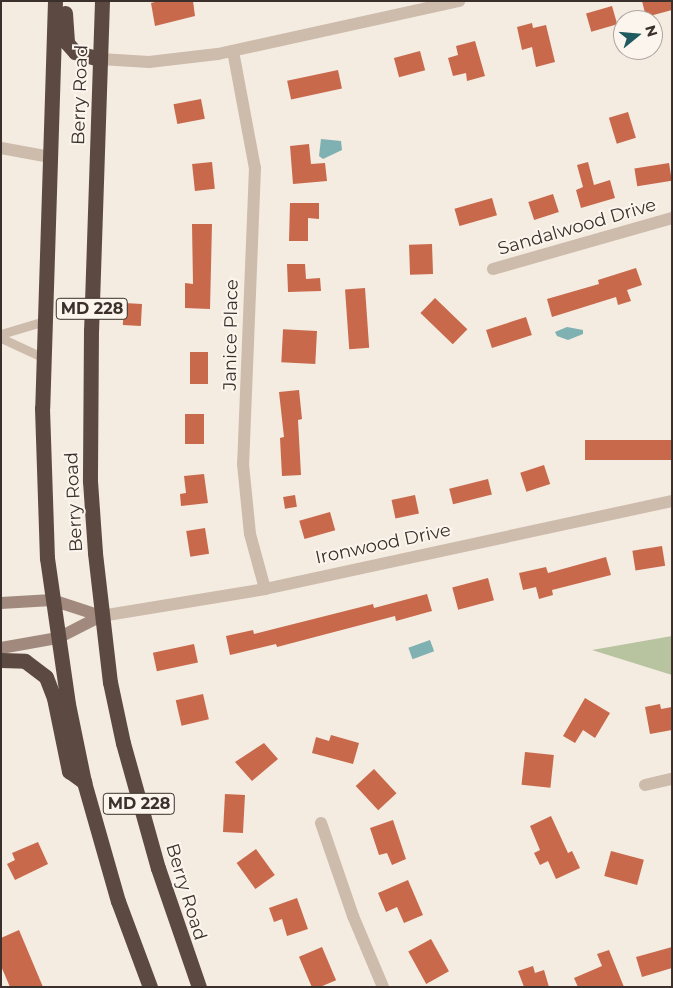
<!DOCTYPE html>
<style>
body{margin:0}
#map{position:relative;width:673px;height:988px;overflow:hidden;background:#f4ebe1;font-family:Montserrat,sans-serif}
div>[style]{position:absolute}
.green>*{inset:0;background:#b8c4a0}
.water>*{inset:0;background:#7fb0b2;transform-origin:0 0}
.building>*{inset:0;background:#c8694b;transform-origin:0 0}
.lane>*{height:9px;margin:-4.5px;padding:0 4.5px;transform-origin:4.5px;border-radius:4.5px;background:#cdbbac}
.street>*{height:12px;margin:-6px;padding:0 6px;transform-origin:6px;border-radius:6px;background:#cdbbac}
.secondary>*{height:12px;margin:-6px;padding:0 6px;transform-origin:6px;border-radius:6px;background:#a18a7d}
.highway>*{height:15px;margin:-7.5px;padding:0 7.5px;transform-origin:7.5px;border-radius:7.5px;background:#5c4a42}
span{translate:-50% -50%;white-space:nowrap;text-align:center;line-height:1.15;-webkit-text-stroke:4px #fbf5ee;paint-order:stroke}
.shield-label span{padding:1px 4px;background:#fbf5ee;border:1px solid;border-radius:4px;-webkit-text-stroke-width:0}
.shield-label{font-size:16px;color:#3b302b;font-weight:700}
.street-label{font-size:18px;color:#3b302b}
.frame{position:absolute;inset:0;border:2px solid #3b302b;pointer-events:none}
.north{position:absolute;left:613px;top:10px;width:50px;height:50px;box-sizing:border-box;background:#fbf5ee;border:1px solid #aea6a0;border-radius:50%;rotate:73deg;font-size:14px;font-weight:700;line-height:20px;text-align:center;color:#3b302b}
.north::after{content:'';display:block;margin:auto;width:18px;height:22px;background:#1f5a5e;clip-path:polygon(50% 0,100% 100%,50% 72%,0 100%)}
</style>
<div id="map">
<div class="green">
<div style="clip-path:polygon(672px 636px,672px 675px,592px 650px)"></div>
</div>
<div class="water">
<div style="clip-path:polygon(321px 139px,341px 141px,342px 150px,323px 159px,319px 156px)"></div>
<div style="clip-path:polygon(567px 327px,583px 330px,583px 334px,568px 340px,557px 336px,555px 332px)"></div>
<div style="left:430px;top:640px;width:12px;height:23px;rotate:70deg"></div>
</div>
<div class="building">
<div style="clip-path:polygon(159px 1px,193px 1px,195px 16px,155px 26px,151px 3px)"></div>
<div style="clip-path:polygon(642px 1px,672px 1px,672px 10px,646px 17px)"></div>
<div style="left:612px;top:6px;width:19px;height:27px;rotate:74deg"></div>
<div style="clip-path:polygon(532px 23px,533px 28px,546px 25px,555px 62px,536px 67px,532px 47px,522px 50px,517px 27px)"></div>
<div style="clip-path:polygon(475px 41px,485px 76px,467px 81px,466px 73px,453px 76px,448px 58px,458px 55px,456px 46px)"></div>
<div style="left:420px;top:51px;width:20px;height:27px;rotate:75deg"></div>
<div style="left:338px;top:70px;width:19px;height:52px;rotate:78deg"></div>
<div style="left:201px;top:99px;width:20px;height:28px;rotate:79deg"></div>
<div style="left:628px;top:112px;width:27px;height:20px;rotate:73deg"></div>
<div style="clip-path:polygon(309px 144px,311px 164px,325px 163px,327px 181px,293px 184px,290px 146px)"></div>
<div style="left:212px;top:162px;width:27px;height:20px;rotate:84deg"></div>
<div style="clip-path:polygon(588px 162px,594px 185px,610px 180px,615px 198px,581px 208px,576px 190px,583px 187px,577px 165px)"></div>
<div style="left:669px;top:163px;width:18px;height:35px;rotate:81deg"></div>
<div style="left:553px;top:194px;width:19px;height:26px;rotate:72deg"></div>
<div style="left:492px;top:198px;width:18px;height:39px;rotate:74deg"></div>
<div style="clip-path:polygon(290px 203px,319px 203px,319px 219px,308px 218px,308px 241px,289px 241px)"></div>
<div style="clip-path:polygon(192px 224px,212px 224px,210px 309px,185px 308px,185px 283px,193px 284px)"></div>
<div style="left:432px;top:244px;width:30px;height:23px;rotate:88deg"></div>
<div style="clip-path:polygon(287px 264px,305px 264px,306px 279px,320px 278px,321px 291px,288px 292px)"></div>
<div style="clip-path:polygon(636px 268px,642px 285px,627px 290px,631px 301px,618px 305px,616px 297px,552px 317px,547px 299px,599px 284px,598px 280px)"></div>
<div style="left:365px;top:288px;width:60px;height:20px;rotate:86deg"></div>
<div style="left:435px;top:298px;width:45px;height:21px;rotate:44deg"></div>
<div style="left:124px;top:303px;width:18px;height:22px;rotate:3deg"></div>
<div style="left:526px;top:317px;width:19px;height:42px;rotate:72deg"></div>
<div style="left:317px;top:331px;width:33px;height:34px;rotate:93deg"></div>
<div style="left:190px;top:352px;width:18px;height:32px"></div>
<div style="clip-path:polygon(299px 390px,302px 419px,298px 420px,301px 475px,282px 476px,280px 438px,284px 437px,279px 392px)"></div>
<div style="left:185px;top:414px;width:19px;height:30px"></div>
<div style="left:672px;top:440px;width:20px;height:87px;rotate:90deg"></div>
<div style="left:544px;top:465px;width:20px;height:25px;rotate:72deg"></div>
<div style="clip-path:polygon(204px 474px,208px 503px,181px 506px,180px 494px,186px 493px,184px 476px)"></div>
<div style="left:488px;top:479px;width:16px;height:40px;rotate:76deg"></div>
<div style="left:295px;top:495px;width:12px;height:12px;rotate:81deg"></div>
<div style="left:415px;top:495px;width:19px;height:24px;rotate:78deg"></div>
<div style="left:330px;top:512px;width:19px;height:32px;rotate:74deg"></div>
<div style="left:205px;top:528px;width:26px;height:19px;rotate:81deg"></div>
<div style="left:662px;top:546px;width:20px;height:30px;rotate:81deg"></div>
<div style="clip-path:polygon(606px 557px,611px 575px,552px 590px,553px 595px,539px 599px,536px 587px,523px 590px,519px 573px,546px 567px,548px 573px)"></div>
<div style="left:488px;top:578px;width:23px;height:37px;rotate:75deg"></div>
<div style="clip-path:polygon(427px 594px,432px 611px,396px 621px,395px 616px,277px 647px,276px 644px,230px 655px,226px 636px,253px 630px,254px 634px,373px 604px,374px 608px)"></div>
<div style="left:194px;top:644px;width:19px;height:42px;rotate:78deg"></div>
<div style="left:203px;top:694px;width:26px;height:28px;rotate:77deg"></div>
<div style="clip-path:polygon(585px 698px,610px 713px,595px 738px,583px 730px,575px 743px,563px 736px)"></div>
<div style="clip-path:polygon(660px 704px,661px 709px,672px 707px,672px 730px,650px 734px,645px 707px)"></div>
<div style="clip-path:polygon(331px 735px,359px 743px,353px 764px,312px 753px,316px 737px,329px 741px)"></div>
<div style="clip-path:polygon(264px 743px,278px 759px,252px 781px,235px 762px)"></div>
<div style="left:525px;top:752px;width:29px;height:33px;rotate:6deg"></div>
<div style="left:374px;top:769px;width:33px;height:25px;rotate:47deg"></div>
<div style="left:225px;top:794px;width:20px;height:38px;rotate:3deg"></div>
<div style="clip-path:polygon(551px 816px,568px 853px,572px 851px,580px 868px,556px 879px,548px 861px,540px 865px,534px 853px,540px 850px,530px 826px)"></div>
<div style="clip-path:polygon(393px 820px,406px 859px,392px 865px,387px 853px,379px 855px,370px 828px)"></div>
<div style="clip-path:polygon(38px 842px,48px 864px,15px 880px,7px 864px,15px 860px,12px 853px)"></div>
<div style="left:256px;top:849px;width:32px;height:24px;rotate:54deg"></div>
<div style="left:611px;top:851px;width:34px;height:26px;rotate:15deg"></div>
<div style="clip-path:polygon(408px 880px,423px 915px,404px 923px,397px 907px,386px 912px,378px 893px)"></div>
<div style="clip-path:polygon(297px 898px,308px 929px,287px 936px,282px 919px,274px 922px,269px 908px)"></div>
<div style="clip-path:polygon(19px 930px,43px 987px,10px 987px,1px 966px,1px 938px)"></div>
<div style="left:431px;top:939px;width:37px;height:26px;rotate:61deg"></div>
<div style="left:322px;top:947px;width:36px;height:25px;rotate:67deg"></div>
<div style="clip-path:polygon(672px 947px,672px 968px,642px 977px,636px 957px)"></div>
<div style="clip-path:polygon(609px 950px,624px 987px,578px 987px,574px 978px,602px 966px,597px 954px)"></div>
<div style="clip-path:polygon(533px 966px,535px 973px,544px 970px,549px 987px,524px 987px,518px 971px)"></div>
</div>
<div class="lane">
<div style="left:1px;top:334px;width:46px;rotate:-16.5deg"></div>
<div style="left:1px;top:338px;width:47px;rotate:24.9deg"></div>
</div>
<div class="street">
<div style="left:233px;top:51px;width:119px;rotate:79.4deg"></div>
<div style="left:255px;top:168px;width:296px;rotate:92.3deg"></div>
<div style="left:243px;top:464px;width:70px;rotate:84.3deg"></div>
<div style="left:250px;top:534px;width:57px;rotate:74.7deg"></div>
<div style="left:100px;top:59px;width:49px;rotate:3.5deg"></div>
<div style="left:149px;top:62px;width:69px;rotate:-6.6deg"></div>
<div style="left:218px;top:54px;width:247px;rotate:-12.4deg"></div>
<div style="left:1px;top:148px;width:50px;rotate:10.4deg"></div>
<div style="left:493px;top:269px;width:186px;rotate:-15.9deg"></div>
<div style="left:101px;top:616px;width:166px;rotate:-9.3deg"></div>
<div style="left:265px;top:589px;width:416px;rotate:-12.2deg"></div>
<div style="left:645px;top:785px;width:28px;rotate:-13deg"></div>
<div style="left:321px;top:823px;width:98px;rotate:71deg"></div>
<div style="left:353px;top:916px;width:77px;rotate:67.1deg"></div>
</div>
<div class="secondary">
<div style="left:1px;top:603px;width:51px;rotate:-3.4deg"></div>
<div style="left:52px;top:600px;width:52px;rotate:18.1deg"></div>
<div style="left:1px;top:648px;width:58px;rotate:-10deg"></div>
<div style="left:58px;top:638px;width:48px;rotate:-27.1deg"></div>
</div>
<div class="highway">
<div style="left:55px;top:1px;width:407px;rotate:91.8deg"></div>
<div style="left:42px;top:408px;width:150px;rotate:88.1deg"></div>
<div style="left:47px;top:558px;width:148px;rotate:81.8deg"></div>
<div style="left:68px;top:704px;width:80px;rotate:78.4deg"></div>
<div style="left:84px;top:782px;width:124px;rotate:74.1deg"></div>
<div style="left:118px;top:901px;width:92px;rotate:69.6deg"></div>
<div style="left:102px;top:1px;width:329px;rotate:91.9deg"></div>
<div style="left:91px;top:330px;width:151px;rotate:90.4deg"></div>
<div style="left:90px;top:481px;width:72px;rotate:86deg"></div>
<div style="left:95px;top:553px;width:130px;rotate:83.4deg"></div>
<div style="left:110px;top:682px;width:62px;rotate:78deg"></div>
<div style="left:123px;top:743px;width:130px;rotate:74.4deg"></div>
<div style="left:158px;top:868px;width:126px;rotate:71deg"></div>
<div style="left:65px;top:13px;width:30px;rotate:86deg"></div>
<div style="left:67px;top:43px;width:12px;rotate:48deg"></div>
<div style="left:75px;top:52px;width:26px;rotate:16deg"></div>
<div style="left:1px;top:660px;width:24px;rotate:2deg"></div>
<div style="left:25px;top:661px;width:26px;rotate:37deg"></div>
<div style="left:46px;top:677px;width:22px;rotate:69deg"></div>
<div style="left:54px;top:698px;width:75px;rotate:78.4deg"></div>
<div style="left:69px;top:771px;width:19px;rotate:36deg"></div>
</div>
<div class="shield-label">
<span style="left:92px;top:309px">MD 228</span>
<span style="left:139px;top:804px">MD 228</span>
</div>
<div class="street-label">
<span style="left:80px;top:95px;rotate:-88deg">Berry Road</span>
<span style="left:577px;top:227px;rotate:-16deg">Sandalwood Drive</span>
<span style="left:231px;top:335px;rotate:-89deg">Janice Place</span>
<span style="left:74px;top:502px;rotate:-93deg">Berry Road</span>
<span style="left:383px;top:544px;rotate:-12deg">Ironwood Drive</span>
<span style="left:186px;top:892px;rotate:73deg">Berry Road</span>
</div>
<div class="frame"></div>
<div class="north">N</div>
</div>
